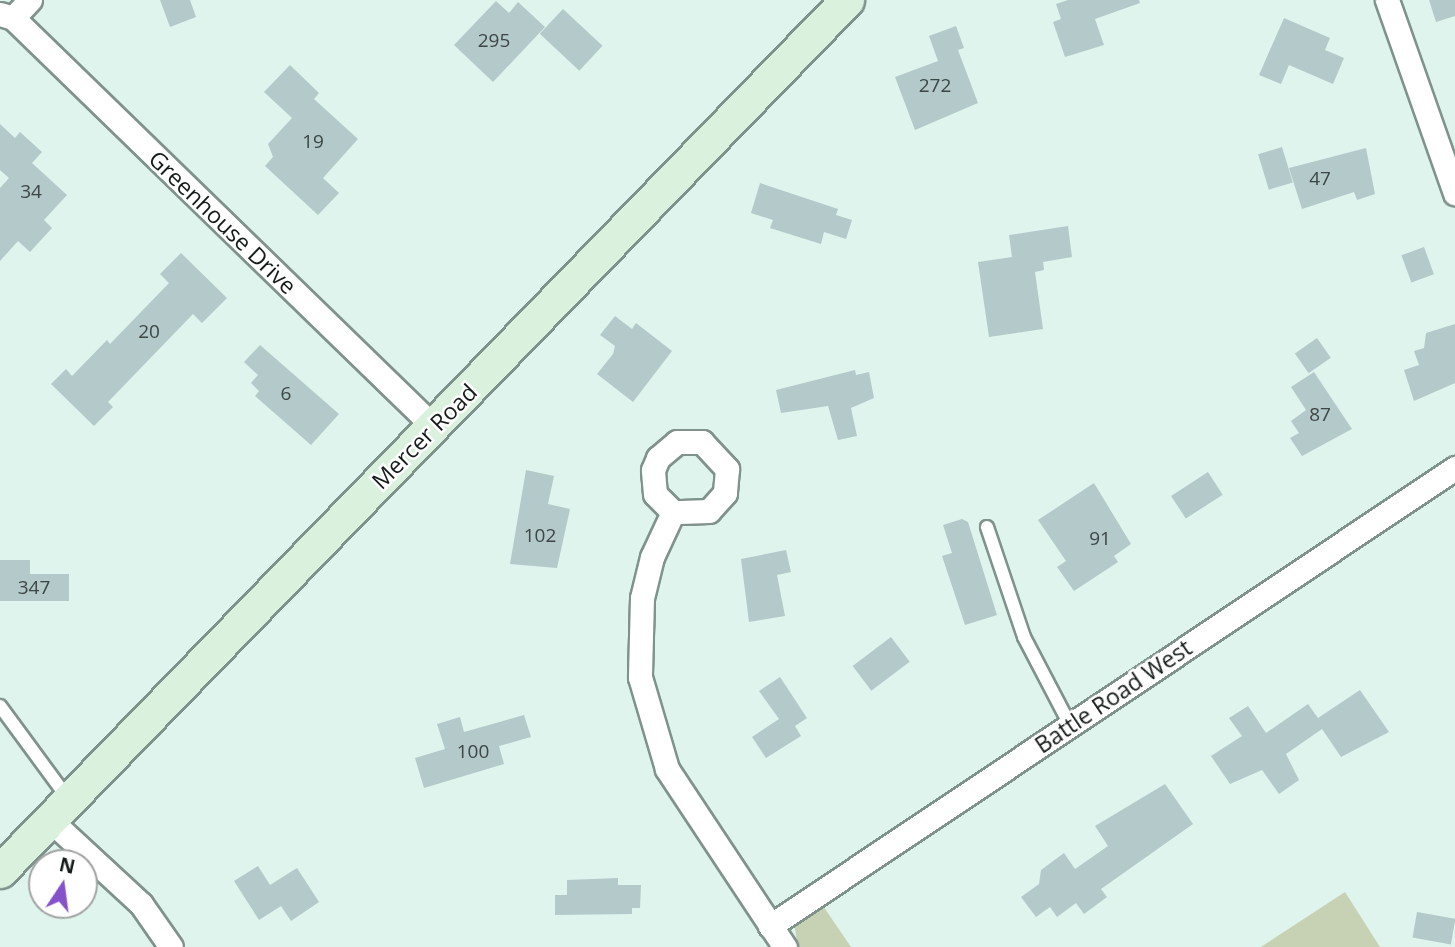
<!DOCTYPE html>
<style>
body{margin:0}
#map{position:relative;width:1455px;height:947px;overflow:hidden;background:#dff4ed;font-family:"Open Sans",sans-serif}
div>[style]{position:absolute}
.green>*{inset:0;background:#c7d1b3}
.building>*{inset:0;background:#b4c9ca;transform-origin:0 0}
.roads{filter:drop-shadow(2px 0 #7f928c) drop-shadow(-2px 0 #7f928c) drop-shadow(0 2px #7f928c) drop-shadow(0 -2px #7f928c)}
.lane>*{height:12px;margin:-6px;padding:0 6px;transform-origin:6px;border-radius:6px;background:#fff}
.street>*{height:23px;margin:-11.5px;padding:0 11.5px;transform-origin:11.5px;border-radius:11.5px;background:#fff}
.secondary>*{height:33px;margin:-16.5px;padding:0 16.5px;transform-origin:16.5px;border-radius:16.5px;background:#daf1de}
span{translate:-50% -50%;white-space:nowrap;text-align:center;line-height:1.15;-webkit-text-stroke:5px #fff;paint-order:stroke}
.number-label{font-size:19px;color:#3c4645}
.number-label span{-webkit-text-stroke-width:0}
.street-label{font-size:23px;color:#141b19}
.north{position:absolute;left:28px;top:849px;width:70px;height:70px;box-sizing:border-box;background:#fff;border:2px solid #a1a4a3;border-radius:50%;rotate:13deg;font-size:19px;font-weight:700;line-height:28px;text-align:center;color:#141b19}
.north::after{content:'';display:block;margin:auto;width:24px;height:32px;background:#8552ca;clip-path:polygon(50% 0,100% 100%,50% 72%,0 100%)}
</style>
<div id="map">
<div class="green">
<div style="clip-path:polygon(1345px 892px,1380px 947px,1261px 947px)"></div>
<div style="clip-path:polygon(821px 903px,851px 947px,798px 947px,794px 923px)"></div>
</div>
<div class="building">
<div style="clip-path:polygon(160px 0,190px 0,196px 17px,170px 27px)"></div>
<div style="clip-path:polygon(1068px 0,1139px 0,1140px 3px,1095px 19px,1104px 45px,1065px 57px,1053px 22px,1061px 19px,1056px 4px)"></div>
<div style="clip-path:polygon(1429px 0,1455px 0,1455px 16px,1436px 22px)"></div>
<div style="clip-path:polygon(496px 1px,509px 13px,518px 2px,545px 27px,493px 82px,454px 45px)"></div>
<div style="left:563px;top:9px;width:54px;height:34px;rotate:43deg"></div>
<div style="clip-path:polygon(1284px 18px,1330px 38px,1325px 50px,1344px 58px,1333px 84px,1289px 65px,1281px 84px,1259px 75px)"></div>
<div style="clip-path:polygon(956px 26px,964px 48px,958px 50px,978px 103px,915px 130px,895px 77px,938px 61px,929px 36px)"></div>
<div style="clip-path:polygon(290px 65px,319px 93px,314px 99px,358px 139px,323px 178px,339px 193px,318px 215px,265px 166px,273px 157px,268px 144px,292px 118px,264px 92px)"></div>
<div style="clip-path:polygon(0 124px,15px 138px,20px 132px,42px 152px,32px 163px,67px 195px,44px 220px,52px 228px,30px 252px,18px 241px,0 261px,0 188px,9px 178px,0 170px)"></div>
<div style="left:1282px;top:147px;width:37px;height:25px;rotate:73deg"></div>
<div style="clip-path:polygon(1366px 148px,1375px 194px,1357px 200px,1354px 192px,1302px 209px,1289px 168px)"></div>
<div style="clip-path:polygon(760px 183px,838px 209px,836px 215px,852px 220px,846px 239px,824px 232px,821px 244px,770px 228px,773px 220px,751px 213px)"></div>
<div style="clip-path:polygon(1068px 226px,1072px 257px,1043px 262px,1044px 270px,1035px 272px,1043px 329px,989px 337px,978px 262px,1012px 257px,1009px 235px)"></div>
<div style="left:1424px;top:247px;width:29px;height:24px;rotate:70deg"></div>
<div style="clip-path:polygon(181px 253px,227px 298px,202px 323px,193px 314px,108px 402px,113px 407px,94px 426px,51px 384px,66px 369px,72px 376px,107px 340px,110px 344px,169px 283px,160px 274px)"></div>
<div style="clip-path:polygon(615px 316px,632px 329px,636px 323px,672px 351px,633px 402px,597px 374px,613px 354px,615px 346px,600px 335px)"></div>
<div style="clip-path:polygon(1455px 324px,1455px 383px,1414px 401px,1404px 370px,1419px 365px,1414px 351px,1424px 348px,1426px 333px)"></div>
<div style="left:1317px;top:338px;width:24px;height:27px;rotate:55deg"></div>
<div style="clip-path:polygon(260px 345px,339px 414px,311px 445px,255px 396px,259px 391px,251px 383px,258px 375px,244px 362px)"></div>
<div style="clip-path:polygon(855px 370px,856px 375px,869px 372px,874px 398px,851px 408px,857px 436px,838px 440px,828px 406px,781px 413px,776px 390px)"></div>
<div style="clip-path:polygon(1314px 372px,1352px 429px,1302px 456px,1290px 438px,1299px 433px,1291px 421px,1306px 410px,1291px 387px)"></div>
<div style="clip-path:polygon(526px 470px,554px 476px,548px 504px,570px 509px,557px 568px,510px 564px)"></div>
<div style="left:1208px;top:472px;width:27px;height:44px;rotate:57deg"></div>
<div style="clip-path:polygon(1094px 483px,1131px 544px,1114px 556px,1118px 562px,1074px 591px,1057px 567px,1066px 561px,1038px 520px)"></div>
<div style="clip-path:polygon(962px 519px,968px 522px,997px 615px,965px 625px,942px 556px,952px 553px,943px 525px)"></div>
<div style="clip-path:polygon(786px 550px,791px 572px,777px 575px,785px 616px,749px 622px,741px 559px)"></div>
<div style="clip-path:polygon(0 560px,30px 560px,30px 574px,69px 574px,69px 601px,0 601px)"></div>
<div style="left:891px;top:637px;width:31px;height:48px;rotate:53deg"></div>
<div style="clip-path:polygon(780px 677px,807px 718px,795px 726px,801px 736px,766px 758px,752px 737px,779px 719px,759px 691px)"></div>
<div style="clip-path:polygon(1360px 690px,1389px 732px,1341px 757px,1322px 729px,1286px 754px,1299px 780px,1279px 794px,1262px 770px,1230px 784px,1211px 756px,1242px 736px,1229px 718px,1248px 706px,1266px 733px,1308px 704px,1318px 718px)"></div>
<div style="clip-path:polygon(524px 715px,531px 737px,499px 746px,504px 764px,424px 788px,415px 758px,445px 749px,437px 724px,460px 717px,464px 732px)"></div>
<div style="clip-path:polygon(1165px 784px,1193px 824px,1101px 889px,1107px 897px,1084px 914px,1076px 903px,1057px 917px,1050px 907px,1036px 917px,1021px 897px,1039px 884px,1041px 870px,1064px 853px,1075px 869px,1108px 846px,1095px 826px)"></div>
<div style="clip-path:polygon(258px 866px,270px 885px,297px 868px,319px 902px,291px 921px,281px 906px,259px 920px,234px 881px)"></div>
<div style="clip-path:polygon(618px 878px,618px 885px,641px 885px,640px 908px,632px 908px,632px 914px,555px 915px,555px 895px,567px 895px,567px 880px)"></div>
<div style="left:1417px;top:912px;width:39px;height:26px;rotate:10deg"></div>
</div>
<div class="roads">
<div class="lane">
<div style="left:987px;top:527px;width:116px;rotate:71.4deg"></div>
<div style="left:1024px;top:637px;width:99px;rotate:62.4deg"></div>
<div style="left:0;top:706px;width:117px;rotate:53.7deg"></div>
</div>
<div class="street">
<div style="left:1387px;top:0;width:205px;rotate:70.6deg"></div>
<div style="left:0;top:14px;width:14px;rotate:17deg"></div>
<div style="left:13px;top:18px;width:586px;rotate:44.17deg"></div>
<div style="left:13px;top:18px;width:25px;rotate:-47deg"></div>
<div style="left:673px;top:512px;width:25px;rotate:-135deg"></div>
<div style="left:655px;top:494px;width:24px;rotate:-95deg"></div>
<div style="left:653px;top:470px;width:13px;rotate:-67deg"></div>
<div style="left:658px;top:458px;width:25px;rotate:-40deg"></div>
<div style="left:677px;top:442px;width:25px"></div>
<div style="left:702px;top:442px;width:37px;rotate:47deg"></div>
<div style="left:727px;top:469px;width:24px;rotate:95deg"></div>
<div style="left:725px;top:493px;width:24px;rotate:132deg"></div>
<div style="left:709px;top:511px;width:36px;rotate:178deg"></div>
<div style="left:673px;top:512px;width:50px;rotate:115deg"></div>
<div style="left:652px;top:557px;width:42px;rotate:103.7deg"></div>
<div style="left:642px;top:598px;width:79px;rotate:91.5deg"></div>
<div style="left:640px;top:677px;width:96px;rotate:73.6deg"></div>
<div style="left:667px;top:769px;width:214px;rotate:56.5deg"></div>
<div style="left:50px;top:820px;width:124px;rotate:42.7deg"></div>
<div style="left:141px;top:904px;width:52px;rotate:55.1deg"></div>
<div style="left:770px;top:926px;width:824px;rotate:-33.77deg"></div>
</div>
<div class="secondary">
<div style="left:0;top:871px;width:1215px;rotate:-45.8deg"></div>
</div>
</div>
<div class="number-label">
<span style="left:494px;top:41px">295</span>
<span style="left:935px;top:86px">272</span>
<span style="left:313px;top:142px">19</span>
<span style="left:1320px;top:179px">47</span>
<span style="left:31px;top:192px">34</span>
<span style="left:149px;top:332px">20</span>
<span style="left:286px;top:394px">6</span>
<span style="left:1320px;top:415px">87</span>
<span style="left:540px;top:536px">102</span>
<span style="left:1100px;top:539px">91</span>
<span style="left:34px;top:588px">347</span>
<span style="left:473px;top:752px">100</span>
</div>
<div class="street-label">
<span style="left:223px;top:222px;rotate:44deg">Greenhouse Drive</span>
<span style="left:424px;top:436px;rotate:-45deg">Mercer Road</span>
<span style="left:1113px;top:696px;rotate:-34deg">Battle Road West</span>
</div>
<div class="north">N</div>
</div>
